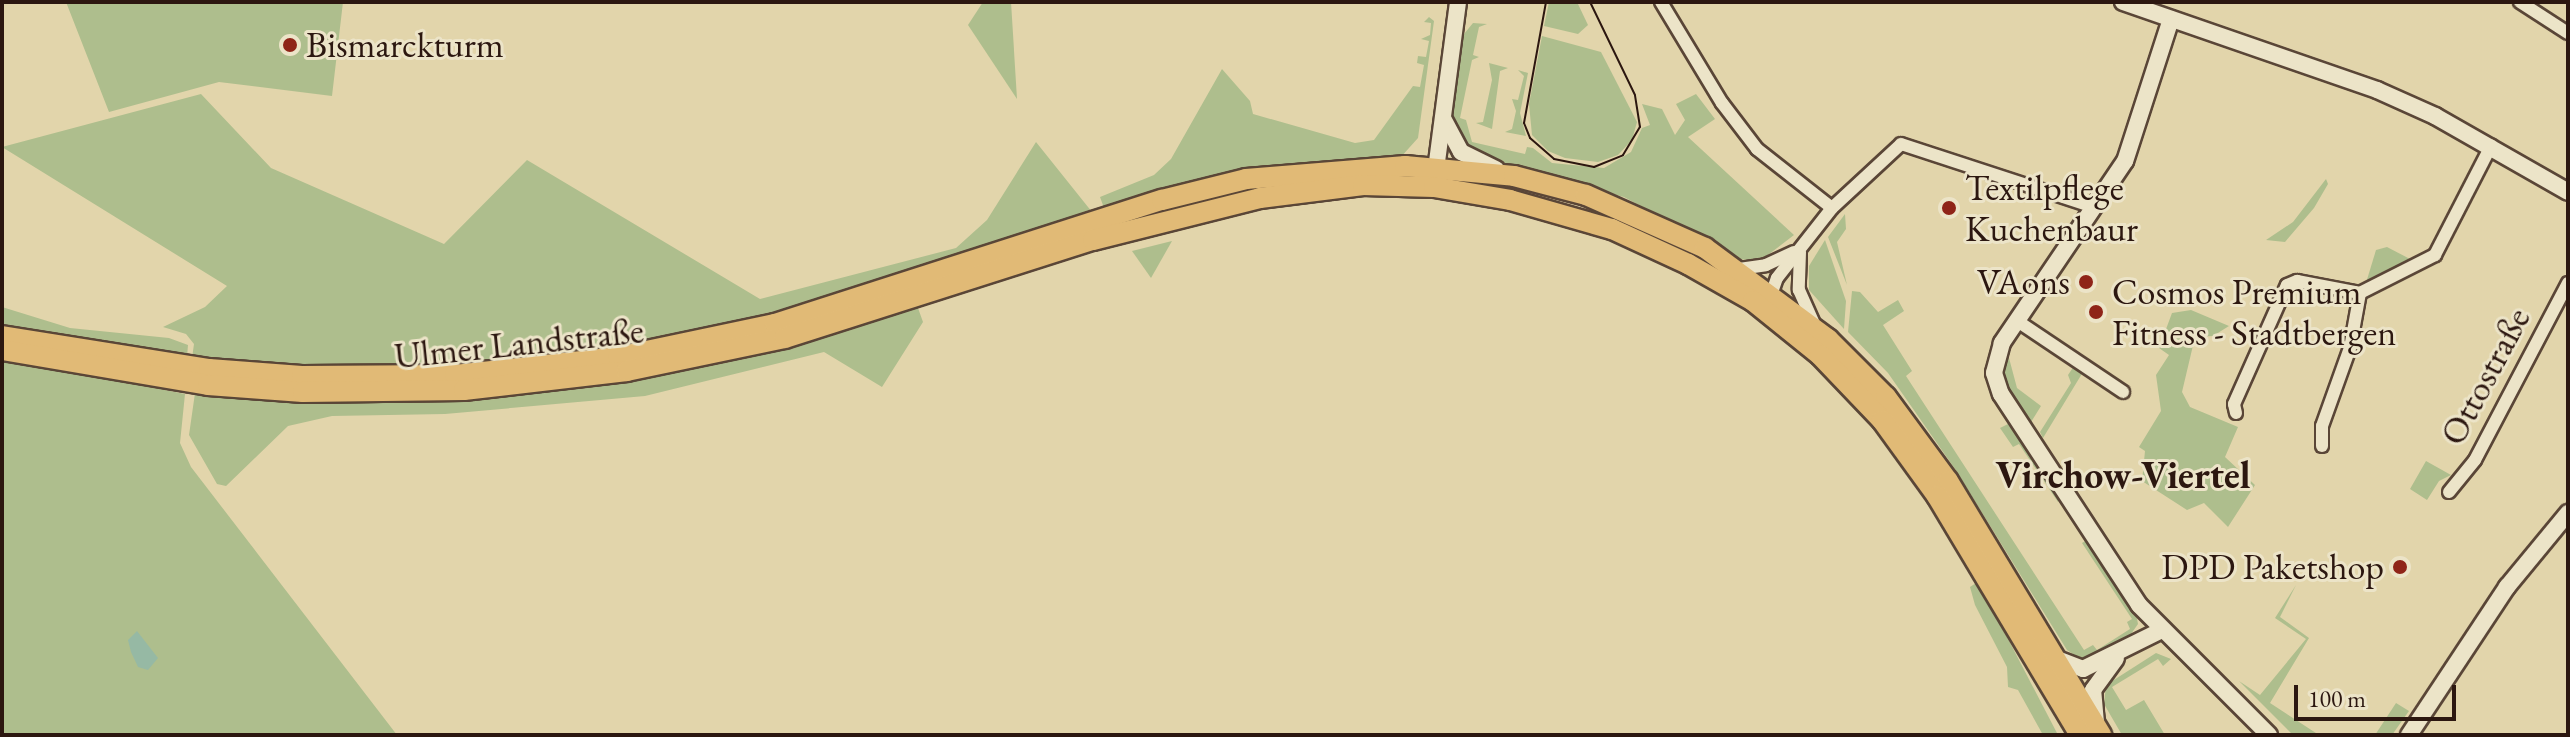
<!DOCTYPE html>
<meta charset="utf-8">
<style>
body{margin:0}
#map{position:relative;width:2570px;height:737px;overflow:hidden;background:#e2d5ab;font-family:"EB Garamond",serif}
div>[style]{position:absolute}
.green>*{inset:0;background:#aebe8d}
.water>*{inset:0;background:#96b9a4}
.roads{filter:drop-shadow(2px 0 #5a4637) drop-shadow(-2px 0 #5a4637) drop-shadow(0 2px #5a4637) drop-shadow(0 -2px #5a4637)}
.minor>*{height:12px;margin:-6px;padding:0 6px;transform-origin:6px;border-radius:6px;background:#ece4c8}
.tertiary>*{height:16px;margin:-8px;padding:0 8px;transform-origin:8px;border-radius:8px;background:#ece4c8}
.primary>*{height:20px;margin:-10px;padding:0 10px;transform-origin:10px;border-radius:10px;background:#e1ba76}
.tram>*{height:2px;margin:-1px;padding:0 1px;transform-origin:1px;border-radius:1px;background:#2c1710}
.dots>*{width:22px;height:22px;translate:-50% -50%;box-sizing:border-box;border:4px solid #ece4c8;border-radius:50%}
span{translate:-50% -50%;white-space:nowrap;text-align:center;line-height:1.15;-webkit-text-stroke:6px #ece4c8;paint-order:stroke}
.poi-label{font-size:36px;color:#2c1710}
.left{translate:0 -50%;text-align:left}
.right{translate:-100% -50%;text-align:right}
.street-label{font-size:36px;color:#2c1710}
.neighbourhood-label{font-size:38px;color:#2c1710;font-weight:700}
.frame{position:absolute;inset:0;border:4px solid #2c1710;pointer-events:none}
.scale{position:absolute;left:2294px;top:685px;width:162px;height:36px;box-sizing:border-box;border:4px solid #2c1710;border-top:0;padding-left:10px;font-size:24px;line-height:28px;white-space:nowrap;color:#2c1710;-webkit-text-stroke:6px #ece4c8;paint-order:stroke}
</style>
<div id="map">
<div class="green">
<div style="clip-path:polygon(66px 2px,343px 2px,332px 96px,219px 82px,109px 112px)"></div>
<div style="clip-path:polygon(983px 2px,1011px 2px,1017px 99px,968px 25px)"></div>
<div style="clip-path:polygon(1549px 2px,1577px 2px,1588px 25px,1578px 34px,1544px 26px)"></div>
<div style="clip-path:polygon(1429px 17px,1434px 21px,1418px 138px,1400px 158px,1284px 166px,1104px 208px,1100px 197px,1154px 175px,1171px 159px,1222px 69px,1250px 101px,1253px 114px,1355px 143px,1374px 140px,1413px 86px,1420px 87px,1424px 65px,1417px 63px,1418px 56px,1426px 57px,1429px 41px,1421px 39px,1430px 35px,1431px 23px,1424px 22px)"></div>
<div style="clip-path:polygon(1473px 23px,1487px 24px,1479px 27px,1473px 55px,1479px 57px,1472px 60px,1460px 118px,1466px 120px,1472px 142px,1525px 154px,1527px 147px,1533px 148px,1552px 163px,1604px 168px,1631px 152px,1642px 128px,1650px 125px,1642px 104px,1662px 109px,1675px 135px,1685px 120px,1676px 104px,1696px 94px,1715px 119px,1688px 137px,1794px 235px,1760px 261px,1739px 259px,1624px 197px,1486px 160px,1465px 148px,1451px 111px,1464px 34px)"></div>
<div style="clip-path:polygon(1542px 36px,1601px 52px,1637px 122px,1632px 140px,1618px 155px,1598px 162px,1565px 158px,1548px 151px,1532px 135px,1529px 104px)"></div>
<div style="clip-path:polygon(1489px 63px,1508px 68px,1500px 71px,1492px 129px,1476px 123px,1483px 122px,1492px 80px)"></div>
<div style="clip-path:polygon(1518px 70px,1528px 73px,1520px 113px,1526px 136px,1505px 132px,1512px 129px,1516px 111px,1512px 99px,1518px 100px,1524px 76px)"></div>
<div style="clip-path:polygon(201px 94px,271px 168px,444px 244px,527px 160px,760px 299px,956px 248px,987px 220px,1036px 142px,1092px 212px,847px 297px,659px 344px,491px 366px,309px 370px,192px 358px,194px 344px,186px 334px,163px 327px,205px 307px,227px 286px,2px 147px)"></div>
<div style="clip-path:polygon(2326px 179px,2328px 184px,2314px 208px,2285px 242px,2266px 240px,2293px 222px)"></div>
<div style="clip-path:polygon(1845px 214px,1846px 229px,1837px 242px,1847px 285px,1828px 237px)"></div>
<div style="clip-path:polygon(1825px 240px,1846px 301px,1844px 329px,1809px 290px,1809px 266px)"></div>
<div style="clip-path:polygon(1172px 241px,1151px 278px,1132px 251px)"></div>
<div style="clip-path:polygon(2387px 247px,2410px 259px,2366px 283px,2376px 250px)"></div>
<div style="clip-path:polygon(1852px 291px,1860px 292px,1878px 312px,1898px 300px,1904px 311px,1883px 325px,1912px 371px,1906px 376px,2084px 650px,2093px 645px,2097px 650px,2130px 629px,2127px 622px,2132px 619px,2082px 543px,2087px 540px,2136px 613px,2138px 624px,2131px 634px,2094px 657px,2079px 658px,2067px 650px,1955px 469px,1888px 373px,1848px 332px)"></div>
<div style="clip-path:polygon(2px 307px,70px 328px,169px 338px,188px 345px,187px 357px,2px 326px)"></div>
<div style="clip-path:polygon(918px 308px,923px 322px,882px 387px,824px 352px,645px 396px,445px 414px,332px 416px,288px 426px,226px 486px,217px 484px,189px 435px,195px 393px,306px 400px,790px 346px)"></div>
<div style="clip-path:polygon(2191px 310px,2229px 326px,2213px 336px,2195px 337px,2182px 392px,2190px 407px,2238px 427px,2225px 457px,2255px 485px,2228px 527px,2204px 503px,2187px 510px,2142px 481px,2145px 451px,2139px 447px,2161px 411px,2156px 375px,2169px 355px,2159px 348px,2172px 313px)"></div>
<div style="clip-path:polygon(2px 357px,185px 394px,180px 443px,191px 467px,397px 735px,2px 735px)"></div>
<div style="clip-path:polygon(2004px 358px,2009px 358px,2017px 388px,2041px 406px,2031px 422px,2005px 383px)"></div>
<div style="clip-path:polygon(2074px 366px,2083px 372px,2043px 438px,2040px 432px,2071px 383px,2068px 375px)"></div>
<div style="clip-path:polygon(2008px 424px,2059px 497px,2058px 502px,2019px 444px,2013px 447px,2000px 428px)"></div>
<div style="clip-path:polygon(2426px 461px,2451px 475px,2439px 481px,2427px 500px,2410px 489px)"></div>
<div style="clip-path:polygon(1976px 583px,2007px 637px,2058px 735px,2043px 735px,2018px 690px,2008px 687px,2007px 667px,1975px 605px,1970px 587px)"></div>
<div style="clip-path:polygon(2296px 585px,2280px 617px,2309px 638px,2270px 703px,2319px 735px,2293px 735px,2239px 681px,2260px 695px,2306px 639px,2275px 618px)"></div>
<div style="clip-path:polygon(2156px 653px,2171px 659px,2163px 666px,2158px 659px,2112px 687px,2126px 710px,2144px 700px,2165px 735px,2122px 735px,2104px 704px,2106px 685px)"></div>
<div style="clip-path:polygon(2396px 703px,2409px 711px,2392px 735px,2375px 735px)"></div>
</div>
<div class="water">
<div style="clip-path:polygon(137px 631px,158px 658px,148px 670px,138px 667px,131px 652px,128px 640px)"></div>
</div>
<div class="roads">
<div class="minor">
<div style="left:1661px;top:2px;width:118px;rotate:58.9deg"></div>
<div style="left:1722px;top:103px;width:58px;rotate:52.7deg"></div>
<div style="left:1757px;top:149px;width:95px;rotate:38.2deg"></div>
<div style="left:2520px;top:2px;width:57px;rotate:32.9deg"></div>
<div style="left:1800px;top:252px;width:38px;rotate:92deg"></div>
<div style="left:1799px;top:290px;width:39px;rotate:66deg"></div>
<div style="left:1739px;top:269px;width:27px;rotate:-8deg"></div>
<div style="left:1766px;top:265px;width:31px;rotate:-25deg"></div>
<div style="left:1769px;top:301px;width:24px;rotate:-71deg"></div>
<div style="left:1777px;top:278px;width:89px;rotate:-51.8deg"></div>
<div style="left:1832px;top:208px;width:94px;rotate:-42.8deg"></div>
<div style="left:1901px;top:144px;width:200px;rotate:18.1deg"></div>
<div style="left:2016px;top:320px;width:129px;rotate:33.9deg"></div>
<div style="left:2236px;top:413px;width:9px;rotate:-103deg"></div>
<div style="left:2234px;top:404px;width:130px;rotate:-66deg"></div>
<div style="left:2287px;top:285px;width:11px;rotate:-22deg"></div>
<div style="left:2297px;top:281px;width:64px;rotate:10.8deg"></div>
<div style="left:2322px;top:446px;width:20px;rotate:-90deg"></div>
<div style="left:2322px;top:426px;width:83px;rotate:-70.3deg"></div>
<div style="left:2350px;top:348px;width:56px;rotate:-79.7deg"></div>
<div style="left:2360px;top:293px;width:84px;rotate:-26.9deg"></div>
<div style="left:2435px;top:255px;width:123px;rotate:-62.8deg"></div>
<div style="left:2449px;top:492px;width:41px;rotate:-50.9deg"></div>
<div style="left:2475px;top:460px;width:200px;rotate:-62.3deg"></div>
</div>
<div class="tertiary">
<div style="left:2123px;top:2px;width:269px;rotate:19.1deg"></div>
<div style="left:2377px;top:90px;width:64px;rotate:24.1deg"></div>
<div style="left:2435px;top:116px;width:153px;rotate:29.7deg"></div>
<div style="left:2171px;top:19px;width:149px;rotate:107.9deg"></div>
<div style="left:2125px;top:161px;width:220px;rotate:124.1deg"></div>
<div style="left:2002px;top:343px;width:31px;rotate:105deg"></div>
<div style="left:1994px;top:373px;width:22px;rotate:72deg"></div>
<div style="left:2001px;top:394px;width:252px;rotate:56.8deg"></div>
<div style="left:2139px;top:605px;width:184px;rotate:45deg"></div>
<div style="left:1444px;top:120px;width:36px;rotate:62deg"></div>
<div style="left:1461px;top:152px;width:39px;rotate:26deg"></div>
<div style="left:1435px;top:177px;width:177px;rotate:-82.5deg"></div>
<div style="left:2057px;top:659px;width:28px;rotate:21deg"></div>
<div style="left:2083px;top:669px;width:86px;rotate:-26.3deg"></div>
<div style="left:2096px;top:723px;width:33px;rotate:-95deg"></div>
<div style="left:2093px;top:690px;width:39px;rotate:-54deg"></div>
<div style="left:2409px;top:735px;width:178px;rotate:-56.5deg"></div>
<div style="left:2507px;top:587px;width:96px;rotate:-50.5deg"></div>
</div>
<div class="primary">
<div style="left:2px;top:336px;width:210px;rotate:9.1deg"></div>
<div style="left:209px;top:369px;width:93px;rotate:4.3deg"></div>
<div style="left:302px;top:376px;width:153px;rotate:-0.4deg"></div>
<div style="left:455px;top:375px;width:164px;rotate:-6.3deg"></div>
<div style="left:618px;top:357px;width:160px;rotate:-11.9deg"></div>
<div style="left:775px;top:324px;width:406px;rotate:-17.8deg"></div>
<div style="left:1162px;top:200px;width:87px;rotate:-14deg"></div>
<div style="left:1246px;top:179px;width:160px;rotate:-4.7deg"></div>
<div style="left:1405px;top:166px;width:109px;rotate:5.2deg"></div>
<div style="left:1514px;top:176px;width:74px;rotate:14.8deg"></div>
<div style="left:1586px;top:195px;width:130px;rotate:24deg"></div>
<div style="left:1705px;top:248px;width:153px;rotate:36.5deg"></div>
<div style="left:1828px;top:339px;width:82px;rotate:45deg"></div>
<div style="left:1886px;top:397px;width:104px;rotate:53.6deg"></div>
<div style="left:1948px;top:481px;width:297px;rotate:58.9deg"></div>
<div style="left:2px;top:350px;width:209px;rotate:9.6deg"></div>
<div style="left:208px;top:385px;width:95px;rotate:4.2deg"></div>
<div style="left:303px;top:392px;width:161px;rotate:-0.7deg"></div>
<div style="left:464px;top:390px;width:164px;rotate:-6.6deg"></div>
<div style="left:627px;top:371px;width:161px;rotate:-11.8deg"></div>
<div style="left:785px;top:338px;width:323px;rotate:-17.7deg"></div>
<div style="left:1093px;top:240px;width:172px;rotate:-14.1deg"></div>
<div style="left:1260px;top:198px;width:104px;rotate:-7.2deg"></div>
<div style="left:1363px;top:185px;width:71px;rotate:1.6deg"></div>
<div style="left:1434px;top:187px;width:77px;rotate:9.7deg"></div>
<div style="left:1510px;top:200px;width:106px;rotate:15.9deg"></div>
<div style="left:1612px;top:229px;width:84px;rotate:24.7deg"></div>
<div style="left:1688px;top:264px;width:75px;rotate:29.6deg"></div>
<div style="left:1753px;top:301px;width:86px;rotate:38.9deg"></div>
<div style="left:1820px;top:355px;width:90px;rotate:46.4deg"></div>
<div style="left:1882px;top:420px;width:94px;rotate:54.1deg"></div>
<div style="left:1937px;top:496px;width:279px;rotate:59.1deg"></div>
</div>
</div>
<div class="tram">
<div style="left:1546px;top:2px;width:123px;rotate:100.3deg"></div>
<div style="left:1524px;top:123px;width:16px;rotate:68deg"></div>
<div style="left:1530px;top:138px;width:32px;rotate:41deg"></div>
<div style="left:1554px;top:159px;width:41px;rotate:11.3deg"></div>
<div style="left:1594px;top:167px;width:31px;rotate:-22deg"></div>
<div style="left:1623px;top:155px;width:33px;rotate:-59deg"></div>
<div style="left:1640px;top:127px;width:32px;rotate:-99deg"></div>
<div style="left:1635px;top:95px;width:103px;rotate:-115.8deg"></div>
</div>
<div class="dots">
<div style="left:290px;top:45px;background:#8f2418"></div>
<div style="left:1949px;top:208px;background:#8f2418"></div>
<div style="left:2086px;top:282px;background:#8f2418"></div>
<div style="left:2096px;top:312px;background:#8f2418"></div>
<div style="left:2400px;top:567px;background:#8f2418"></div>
</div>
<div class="poi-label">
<span class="left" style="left:306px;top:45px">Bismarckturm</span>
<span class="left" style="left:1965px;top:208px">Textilpflege<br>Kuchenbaur</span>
<span class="right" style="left:2070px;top:282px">VAons</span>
<span class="left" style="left:2112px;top:312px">Cosmos Premium<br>Fitness - Stadtbergen</span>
<span class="right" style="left:2384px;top:567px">DPD Paketshop</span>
</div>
<div class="street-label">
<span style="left:519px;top:343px;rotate:-6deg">Ulmer Landstraße</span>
<span style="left:2485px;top:376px;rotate:-62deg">Ottostraße</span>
</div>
<div class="neighbourhood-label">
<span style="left:2123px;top:475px">Virchow-Viertel</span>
</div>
<div class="frame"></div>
<div class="scale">100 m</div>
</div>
